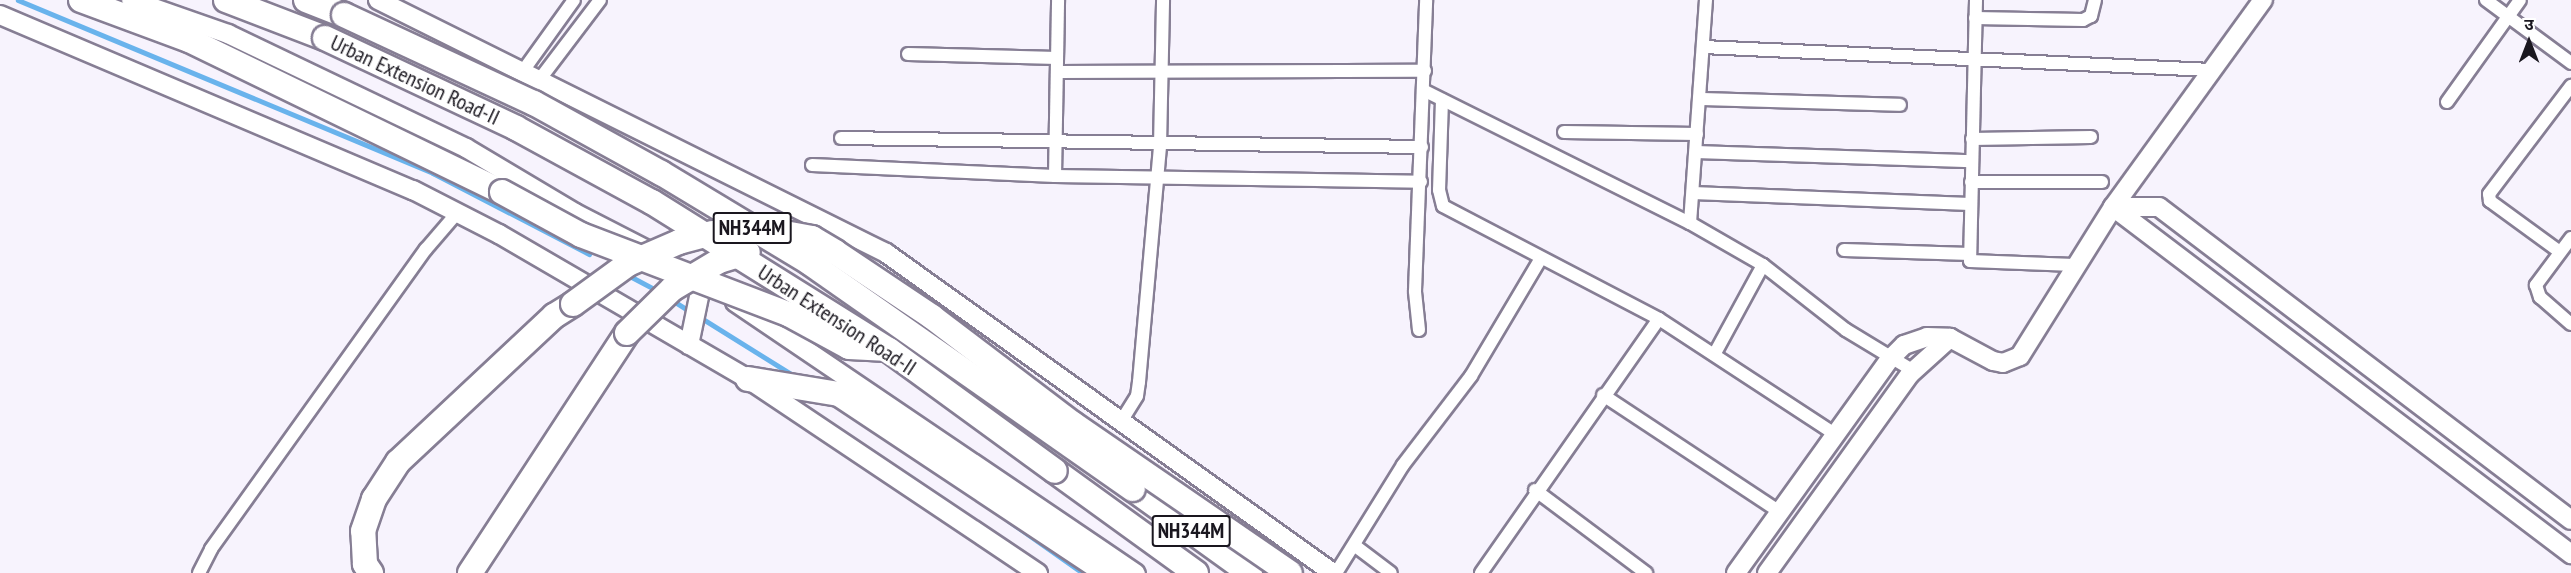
<!DOCTYPE html>
<meta charset="utf-8">
<style>
body{margin:0}
#map{position:relative;width:2571px;height:573px;overflow:hidden;background:#f7f3fd;font-family:"PT Sans Narrow","Noto Sans Devanagari",sans-serif}
div>[style]{position:absolute}
.stream>*{height:4.5px;margin:-2.25px;padding:0 2.25px;transform-origin:2.25px;border-radius:2.25px;background:#69b3ec}
.roads{filter:drop-shadow(2px 0 #867e94) drop-shadow(-2px 0 #867e94) drop-shadow(0 2px #867e94) drop-shadow(0 -2px #867e94)}
.street>*{height:12px;margin:-6px;padding:0 6px;transform-origin:6px;border-radius:6px;background:#fff}
.secondary>*{height:18px;margin:-9px;padding:0 9px;transform-origin:9px;border-radius:9px;background:#fff}
.highway>*{height:24px;margin:-12px;padding:0 12px;transform-origin:12px;border-radius:12px;background:#fff}
.bridges{filter:drop-shadow(2px 0 #867e94) drop-shadow(-2px 0 #867e94) drop-shadow(0 2px #867e94) drop-shadow(0 -2px #867e94)}
.highway-bridge>*{height:24px;margin:-12px;padding:0 12px;transform-origin:12px;border-radius:12px;background:#fff}
span{translate:-50% -50%;white-space:nowrap;text-align:center;line-height:1.15;-webkit-text-stroke:6px #fff;paint-order:stroke}
.shield-label span{padding:2px 4px;background:#fff;border:2px solid;border-radius:4px;-webkit-text-stroke-width:0}
.shield-label{font-size:21px;color:#1a171f;font-weight:700}
.street-label{font-size:22px;color:#1a171f}
.north{position:absolute;left:2499px;top:12px;width:60px;height:60px;-webkit-text-stroke:4px #fff;paint-order:stroke;rotate:0deg;font-size:16px;font-weight:700;line-height:24px;text-align:center;color:#1a171f}
.north::after{content:'';display:block;margin:auto;width:21px;height:27px;background:#1a171f;clip-path:polygon(50% 0,100% 100%,50% 72%,0 100%)}
</style>
<div id="map">
<div class="stream">
<div style="left:18px;top:0;width:450px;rotate:22.6deg"></div>
<div style="left:433px;top:173px;width:176px;rotate:27.4deg"></div>
<div style="left:628px;top:275px;width:34px;rotate:28deg"></div>
<div style="left:672px;top:300px;width:19px;rotate:32deg"></div>
<div style="left:703px;top:319px;width:110px;rotate:31.9deg"></div>
<div style="left:1009px;top:521px;width:90px;rotate:35.1deg"></div>
</div>
<div class="roads">
<div class="street">
<div style="left:1976px;top:0;width:261px;rotate:91.3deg"></div>
<div style="left:1970px;top:261px;width:104px;rotate:2.2deg"></div>
<div style="left:2486px;top:0;width:106px;rotate:36.5deg"></div>
<div style="left:1975px;top:18px;width:108px;rotate:1.1deg"></div>
<div style="left:2083px;top:20px;width:9px;rotate:-27deg"></div>
<div style="left:2091px;top:16px;width:16px;rotate:-76deg"></div>
<div style="left:1703px;top:47px;width:510px;rotate:2.59deg"></div>
<div style="left:908px;top:54px;width:149px;rotate:1.5deg"></div>
<div style="left:523px;top:71px;width:87px;rotate:-54.3deg"></div>
<div style="left:1057px;top:72px;width:368px;rotate:-0.2deg"></div>
<div style="left:540px;top:79px;width:99px;rotate:-52.8deg"></div>
<div style="left:1425px;top:91px;width:296px;rotate:26.5deg"></div>
<div style="left:1690px;top:223px;width:84px;rotate:29.9deg"></div>
<div style="left:1763px;top:265px;width:102px;rotate:118.6deg"></div>
<div style="left:1700px;top:99px;width:200px;rotate:1.7deg"></div>
<div style="left:1442px;top:100px;width:90px;rotate:91.9deg"></div>
<div style="left:1439px;top:190px;width:16px;rotate:76deg"></div>
<div style="left:1443px;top:206px;width:244px;rotate:27.6deg"></div>
<div style="left:2447px;top:102px;width:125px;rotate:-54.4deg"></div>
<div style="left:1564px;top:132px;width:133px;rotate:0.9deg"></div>
<div style="left:841px;top:138px;width:581px;rotate:0.89deg"></div>
<div style="left:1972px;top:139px;width:119px;rotate:-1deg"></div>
<div style="left:1696px;top:152px;width:276px;rotate:1.9deg"></div>
<div style="left:812px;top:165px;width:243px;rotate:2.6deg"></div>
<div style="left:1055px;top:176px;width:366px;rotate:0.9deg"></div>
<div style="left:1055px;top:176px;width:176px;rotate:-89deg"></div>
<div style="left:1971px;top:182px;width:131px"></div>
<div style="left:1693px;top:193px;width:277px;rotate:2.3deg"></div>
<div style="left:1690px;top:223px;width:224px;rotate:-85.9deg"></div>
<div style="left:2571px;top:238px;width:59px;rotate:126.7deg"></div>
<div style="left:2536px;top:285px;width:13px;rotate:72deg"></div>
<div style="left:2540px;top:297px;width:41px;rotate:41.1deg"></div>
<div style="left:1844px;top:250px;width:126px;rotate:1.8deg"></div>
<div style="left:2560px;top:252px;width:87px;rotate:-143.9deg"></div>
<div style="left:2490px;top:201px;width:7px;rotate:-98deg"></div>
<div style="left:2489px;top:194px;width:136px;rotate:-52.8deg"></div>
<div style="left:1763px;top:265px;width:105px;rotate:38.1deg"></div>
<div style="left:1846px;top:330px;width:77px;rotate:31.2deg"></div>
<div style="left:1419px;top:330px;width:39px;rotate:-96deg"></div>
<div style="left:1415px;top:291px;width:291px;rotate:-87.8deg"></div>
<div style="left:1603px;top:395px;width:212px;rotate:33.5deg"></div>
<div style="left:1122px;top:420px;width:28px;rotate:-58deg"></div>
<div style="left:1137px;top:396px;width:14px;rotate:-82deg"></div>
<div style="left:1139px;top:382px;width:237px;rotate:-84.9deg"></div>
<div style="left:1160px;top:146px;width:146px;rotate:-88.8deg"></div>
<div style="left:1535px;top:490px;width:139px;rotate:36.8deg"></div>
<div style="left:1354px;top:545px;width:46px;rotate:37.1deg"></div>
<div style="left:199px;top:573px;width:27px;rotate:-63deg"></div>
<div style="left:211px;top:549px;width:369px;rotate:-54.4deg"></div>
<div style="left:426px;top:249px;width:48px;rotate:-49.3deg"></div>
<div style="left:1336px;top:573px;width:127px;rotate:-58.2deg"></div>
<div style="left:1403px;top:465px;width:112px;rotate:-52.6deg"></div>
<div style="left:1471px;top:376px;width:137px;rotate:-59.3deg"></div>
<div style="left:1481px;top:573px;width:310px;rotate:-55deg"></div>
<div style="left:1659px;top:319px;width:210px;rotate:33.2deg"></div>
</div>
<div class="secondary">
<div style="left:131px;top:0;width:103px;rotate:19.3deg"></div>
<div style="left:228px;top:34px;width:264px;rotate:25.6deg"></div>
<div style="left:466px;top:148px;width:127px;rotate:30.8deg"></div>
<div style="left:575px;top:213px;width:81px;rotate:27.2deg"></div>
<div style="left:378px;top:0;width:568px;rotate:26.47deg"></div>
<div style="left:886px;top:253px;width:550px;rotate:35.6deg"></div>
<div style="left:0;top:15px;width:449px;rotate:23deg"></div>
<div style="left:413px;top:190px;width:97px;rotate:27.1deg"></div>
<div style="left:499px;top:234px;width:288px;rotate:30.2deg"></div>
<div style="left:748px;top:379px;width:349px;rotate:33.8deg"></div>
<div style="left:2113px;top:207px;width:575px;rotate:37.15deg"></div>
<div style="left:2113px;top:207px;width:46px"></div>
<div style="left:2159px;top:207px;width:517px;rotate:37.22deg"></div>
<div style="left:735px;top:302px;width:484px;rotate:34.1deg"></div>
<div style="left:689px;top:345px;width:64px;rotate:-78.3deg"></div>
<div style="left:1736px;top:573px;width:264px;rotate:-54.3deg"></div>
<div style="left:1890px;top:359px;width:20px;rotate:-45deg"></div>
<div style="left:1904px;top:345px;width:24px;rotate:-19deg"></div>
<div style="left:1927px;top:337px;width:23px;rotate:2deg"></div>
<div style="left:1950px;top:338px;width:49px;rotate:28.1deg"></div>
<div style="left:1993px;top:361px;width:10px;rotate:11deg"></div>
<div style="left:2003px;top:363px;width:18px;rotate:-22deg"></div>
<div style="left:2020px;top:356px;width:176px;rotate:-58deg"></div>
<div style="left:2113px;top:207px;width:256px;rotate:-54.1deg"></div>
<div style="left:1767px;top:573px;width:245px;rotate:-54.3deg"></div>
<div style="left:1910px;top:374px;width:54px;rotate:-42deg"></div>
</div>
<div class="highway">
<div style="left:81px;top:0;width:115px;rotate:20.3deg"></div>
<div style="left:189px;top:40px;width:348px;rotate:25.9deg"></div>
<div style="left:226px;top:0;width:106px;rotate:21deg"></div>
<div style="left:306px;top:0;width:41px;rotate:21.5deg"></div>
<div style="left:748px;top:379px;width:92px;rotate:9.4deg"></div>
<div style="left:839px;top:394px;width:323px;rotate:33.6deg"></div>
<div style="left:1055px;top:471px;width:174px;rotate:35.9deg"></div>
<div style="left:1133px;top:489px;width:144px;rotate:35.7deg"></div>
<div style="left:371px;top:573px;width:11px;rotate:-124deg"></div>
<div style="left:365px;top:564px;width:33px;rotate:-93deg"></div>
<div style="left:363px;top:531px;width:34px;rotate:-71deg"></div>
<div style="left:374px;top:499px;width:44px;rotate:-57deg"></div>
<div style="left:398px;top:462px;width:214px;rotate:-43.1deg"></div>
<div style="left:554px;top:316px;width:22px;rotate:-32deg"></div>
<div style="left:470px;top:573px;width:287px;rotate:-56.8deg"></div>
</div>
</div>
<div class="bridges">
<div class="highway-bridge">
<div style="left:344px;top:15px;width:209px;rotate:24.9deg"></div>
<div style="left:534px;top:103px;width:145px;rotate:28.9deg"></div>
<div style="left:661px;top:173px;width:174px;rotate:31.1deg"></div>
<div style="left:810px;top:263px;width:394px;rotate:35deg"></div>
<div style="left:325px;top:38px;width:211px;rotate:25.2deg"></div>
<div style="left:516px;top:128px;width:155px;rotate:28.6deg"></div>
<div style="left:652px;top:202px;width:279px;rotate:32deg"></div>
<div style="left:889px;top:350px;width:205px;rotate:36.1deg"></div>
<div style="left:502px;top:192px;width:90px;rotate:28.6deg"></div>
<div style="left:581px;top:235px;width:224px;rotate:20.9deg"></div>
<div style="left:790px;top:315px;width:67px;rotate:28.5deg"></div>
<div style="left:849px;top:347px;width:34px;rotate:3deg"></div>
<div style="left:763px;top:229px;width:50px;rotate:10.4deg"></div>
<div style="left:812px;top:238px;width:27px;rotate:31deg"></div>
<div style="left:835px;top:252px;width:117px;rotate:33.8deg"></div>
<div style="left:932px;top:317px;width:177px;rotate:37.2deg"></div>
<div style="left:1073px;top:424px;width:263px;rotate:34.5deg"></div>
<div style="left:573px;top:304px;width:68px;rotate:-36deg"></div>
<div style="left:628px;top:264px;width:56px;rotate:-23.3deg"></div>
<div style="left:679px;top:242px;width:35px;rotate:-15deg"></div>
<div style="left:627px;top:333px;width:63px;rotate:-44.4deg"></div>
<div style="left:672px;top:289px;width:55px;rotate:-30.8deg"></div>
<div style="left:719px;top:261px;width:30px;rotate:-17deg"></div>
</div>
</div>
<div class="shield-label">
<span style="left:752px;top:228px">NH344M</span>
<span style="left:1191px;top:531px">NH344M</span>
</div>
<div class="street-label">
<span style="left:415px;top:80px;rotate:25deg">Urban Extension Road-II</span>
<span style="left:837px;top:320px;rotate:33deg">Urban Extension Road-II</span>
</div>
<div class="north">उ</div>
</div>
